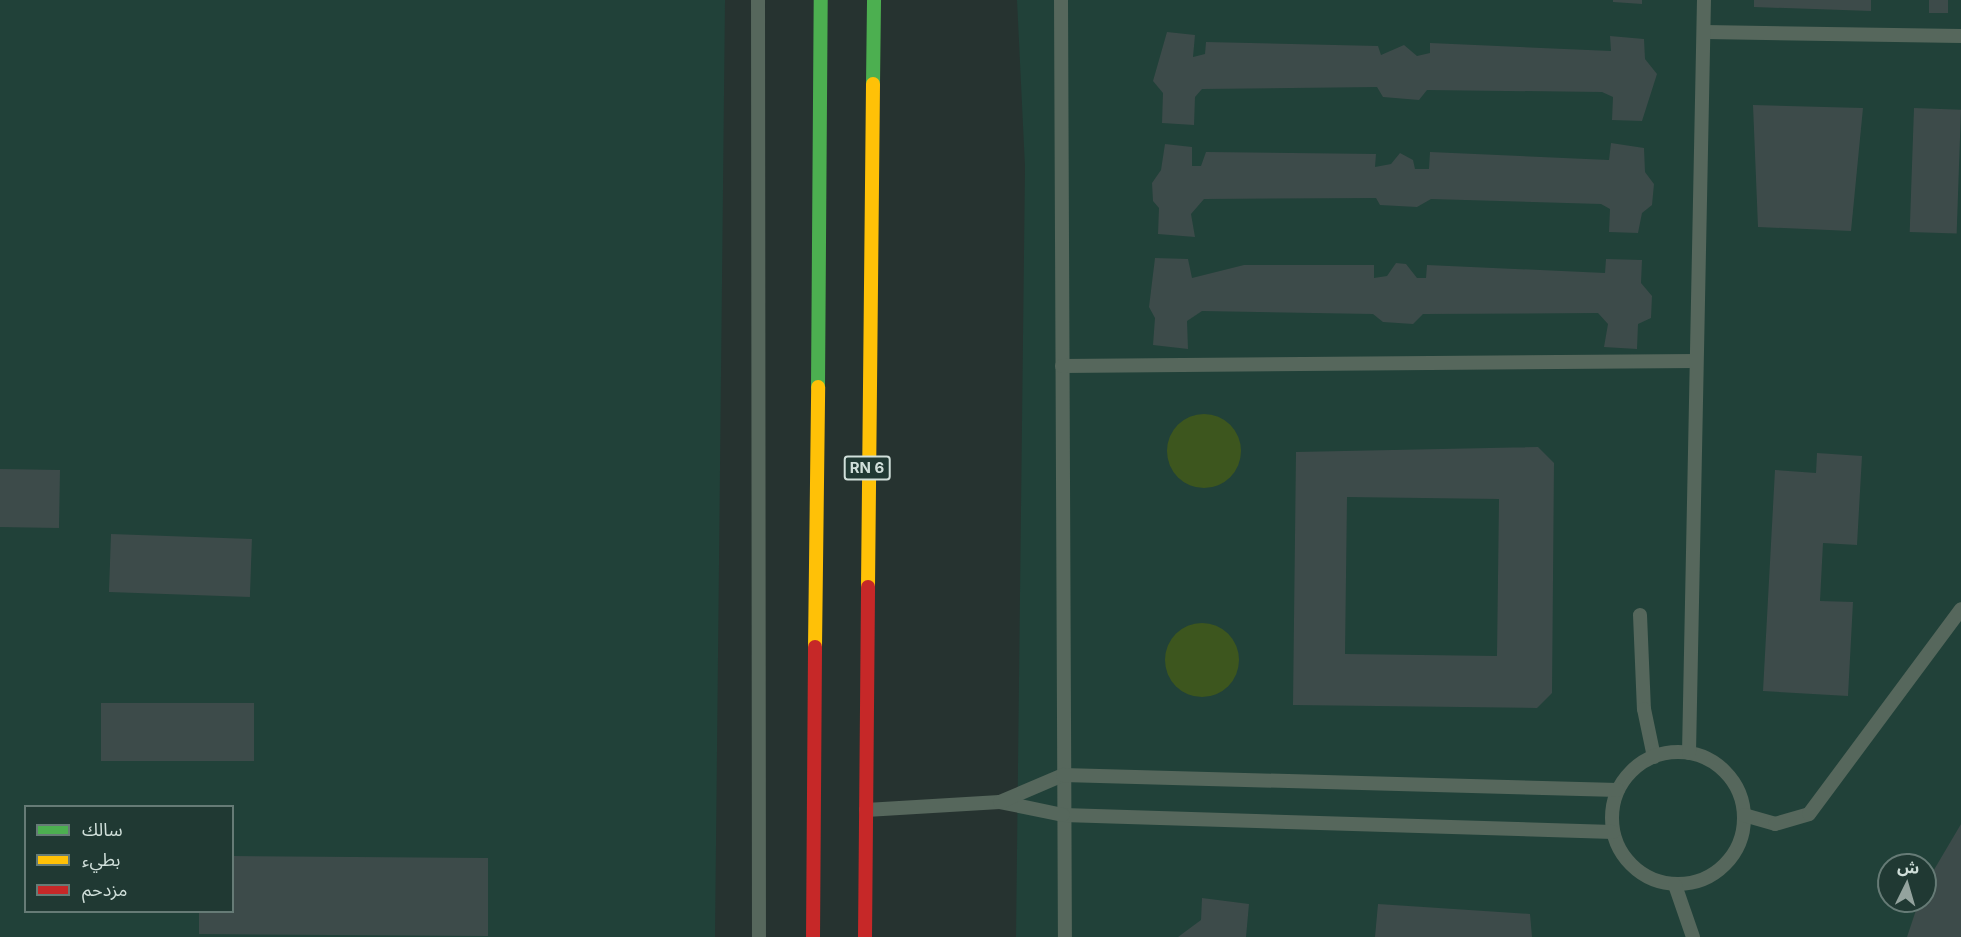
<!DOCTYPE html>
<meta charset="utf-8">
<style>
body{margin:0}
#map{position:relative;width:1961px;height:937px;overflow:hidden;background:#263330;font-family:Inter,"Noto Sans Arabic",sans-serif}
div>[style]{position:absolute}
.built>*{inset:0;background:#214139}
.green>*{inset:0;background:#3d561e}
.round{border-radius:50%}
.building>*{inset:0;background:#3d4b4a;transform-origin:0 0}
.lane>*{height:14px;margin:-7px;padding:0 7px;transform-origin:7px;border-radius:7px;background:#56675c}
.lane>.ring{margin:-7px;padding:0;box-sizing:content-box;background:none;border:14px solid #56675c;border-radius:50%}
.fast>*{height:14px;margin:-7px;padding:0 7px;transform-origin:7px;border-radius:7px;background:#4caf50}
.slow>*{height:14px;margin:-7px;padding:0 7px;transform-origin:7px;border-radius:7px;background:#ffc107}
.jam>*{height:14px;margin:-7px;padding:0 7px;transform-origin:7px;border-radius:7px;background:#c62828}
span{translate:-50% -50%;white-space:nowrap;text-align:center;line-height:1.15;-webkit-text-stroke:6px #203933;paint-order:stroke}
.shield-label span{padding:2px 4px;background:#203933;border:2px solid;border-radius:4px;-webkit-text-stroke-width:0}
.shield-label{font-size:15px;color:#d0dfda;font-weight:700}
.legend{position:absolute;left:24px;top:805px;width:210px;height:108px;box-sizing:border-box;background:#203933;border:2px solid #667b76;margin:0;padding:8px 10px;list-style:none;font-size:18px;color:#d0dfda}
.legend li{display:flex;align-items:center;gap:12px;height:30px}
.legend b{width:30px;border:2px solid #667b76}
.north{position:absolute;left:1877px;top:853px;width:60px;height:60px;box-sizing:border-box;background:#203933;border:2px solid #667b76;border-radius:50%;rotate:5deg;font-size:16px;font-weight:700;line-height:24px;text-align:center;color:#d0dfda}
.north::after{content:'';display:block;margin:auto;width:21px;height:27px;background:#94a39e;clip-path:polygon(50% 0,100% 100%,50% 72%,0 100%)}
</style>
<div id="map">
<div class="built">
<div style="clip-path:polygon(evenodd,0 0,725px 0,715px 937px,0 937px,0 0,26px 806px,232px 806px,232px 912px,26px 912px,26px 806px)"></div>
<div style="clip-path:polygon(evenodd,1017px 0,1961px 0,1961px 937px,1016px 937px,1025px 167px,1017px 0,1889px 865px,1925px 865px,1925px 901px,1889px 901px,1889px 865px)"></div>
</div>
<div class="green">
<div class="round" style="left:1167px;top:414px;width:74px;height:74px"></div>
<div class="round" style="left:1165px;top:623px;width:74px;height:74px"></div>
</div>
<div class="building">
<div style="clip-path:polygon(1613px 0,1642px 0,1642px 4px,1613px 2px)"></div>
<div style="clip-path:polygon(1754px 0,1871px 0,1871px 11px,1754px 7px)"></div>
<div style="left:1929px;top:0;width:19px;height:13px"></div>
<div style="clip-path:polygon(1167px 32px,1195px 35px,1193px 57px,1205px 54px,1206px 42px,1378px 46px,1381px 55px,1404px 45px,1417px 56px,1430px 53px,1430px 43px,1611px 51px,1610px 36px,1644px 39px,1645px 59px,1657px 74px,1642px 121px,1612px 120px,1613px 97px,1602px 92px,1427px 90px,1419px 100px,1383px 97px,1377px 87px,1202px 89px,1195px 97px,1194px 125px,1162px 123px,1163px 93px,1153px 81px)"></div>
<div style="clip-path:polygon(1753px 105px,1863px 108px,1851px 231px,1758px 227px)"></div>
<div style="left:1914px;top:108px;width:47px;height:124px;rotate:2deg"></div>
<div style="clip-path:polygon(1611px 143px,1644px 148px,1645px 172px,1654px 184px,1652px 205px,1642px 213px,1638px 233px,1609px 232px,1610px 209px,1601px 204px,1431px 199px,1417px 207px,1380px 205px,1376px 198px,1204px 199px,1191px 214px,1195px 237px,1158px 234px,1159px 208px,1153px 201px,1152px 183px,1161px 170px,1165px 144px,1192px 147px,1192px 166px,1201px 166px,1206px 152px,1376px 154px,1375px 167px,1391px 164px,1400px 153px,1413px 160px,1415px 169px,1429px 169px,1430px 152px,1609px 160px)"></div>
<div style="clip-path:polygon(1155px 258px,1188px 259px,1192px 278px,1244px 265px,1374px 265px,1374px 278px,1387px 276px,1396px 263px,1406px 264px,1417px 278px,1426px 278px,1427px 265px,1605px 273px,1606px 259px,1642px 260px,1641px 283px,1652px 296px,1651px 318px,1638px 324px,1637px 349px,1604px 347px,1608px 324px,1598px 313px,1423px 314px,1413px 324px,1383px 322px,1373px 314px,1202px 311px,1187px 321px,1188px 349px,1153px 345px,1155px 318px,1149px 307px)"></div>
<div style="clip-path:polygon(evenodd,1538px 447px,1554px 463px,1552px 693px,1537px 708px,1293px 705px,1296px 452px,1538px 447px,1347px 497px,1499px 499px,1497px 656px,1345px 654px,1347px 497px)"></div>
<div style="clip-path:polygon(1817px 453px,1862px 456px,1857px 545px,1823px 543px,1820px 601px,1853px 602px,1848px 696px,1763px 691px,1775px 470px,1816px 473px)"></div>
<div style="left:0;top:469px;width:60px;height:58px;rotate:1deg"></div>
<div style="left:111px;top:534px;width:141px;height:58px;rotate:2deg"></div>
<div style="left:101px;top:703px;width:153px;height:58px"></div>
<div style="clip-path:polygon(1961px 824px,1961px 937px,1907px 937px,1919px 901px,1925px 901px,1925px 885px)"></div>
<div style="clip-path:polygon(232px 856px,488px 858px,488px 936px,199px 934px,199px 912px,232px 912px)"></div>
<div style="clip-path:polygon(1202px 898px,1249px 904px,1246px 937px,1178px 937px,1201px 920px)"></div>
<div style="clip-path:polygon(1378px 904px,1530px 914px,1532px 937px,1375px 937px)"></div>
</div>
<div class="lane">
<div style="left:758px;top:0;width:937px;rotate:89.94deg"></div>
<div style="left:1061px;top:0;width:937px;rotate:89.76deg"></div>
<div style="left:1705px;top:32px;width:256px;rotate:0.9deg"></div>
<div style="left:1062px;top:366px;width:634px;rotate:-0.45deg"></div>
<div style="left:1640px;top:615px;width:94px;rotate:87.6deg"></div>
<div style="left:1644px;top:709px;width:49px;rotate:78.2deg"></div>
<div class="ring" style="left:1612px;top:752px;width:118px;height:118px"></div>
<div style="left:1689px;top:753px;width:753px;rotate:-88.86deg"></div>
<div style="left:866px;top:810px;width:134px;rotate:-3.4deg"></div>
<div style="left:1744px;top:815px;width:32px;rotate:16deg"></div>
<div style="left:1775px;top:824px;width:35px;rotate:-16deg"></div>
<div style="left:1809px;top:814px;width:255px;rotate:-53.4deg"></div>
<div style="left:1613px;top:832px;width:550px;rotate:-178.23deg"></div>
<div style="left:1063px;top:815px;width:64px;rotate:-168.3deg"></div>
<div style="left:1000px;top:802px;width:69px;rotate:-23.2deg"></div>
<div style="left:1063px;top:775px;width:555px;rotate:1.55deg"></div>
<div style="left:1675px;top:885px;width:55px;rotate:70.9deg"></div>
</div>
<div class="fast">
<div style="left:873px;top:84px;width:84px;rotate:-89.3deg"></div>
<div style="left:818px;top:387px;width:387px;rotate:-89.6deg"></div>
</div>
<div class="slow">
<div style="left:868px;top:587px;width:503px;rotate:-89.43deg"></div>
<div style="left:815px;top:647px;width:260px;rotate:-89.3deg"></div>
</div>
<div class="jam">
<div style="left:813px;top:937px;width:290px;rotate:-89.6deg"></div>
<div style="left:865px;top:937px;width:350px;rotate:-89.5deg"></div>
</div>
<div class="shield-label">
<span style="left:867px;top:468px">RN 6</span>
</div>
<ul class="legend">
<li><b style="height:8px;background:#4caf50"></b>سالك</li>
<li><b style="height:8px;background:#ffc107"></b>بطيء</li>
<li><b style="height:8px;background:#c62828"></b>مزدحم</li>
</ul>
<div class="north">ش</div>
</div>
